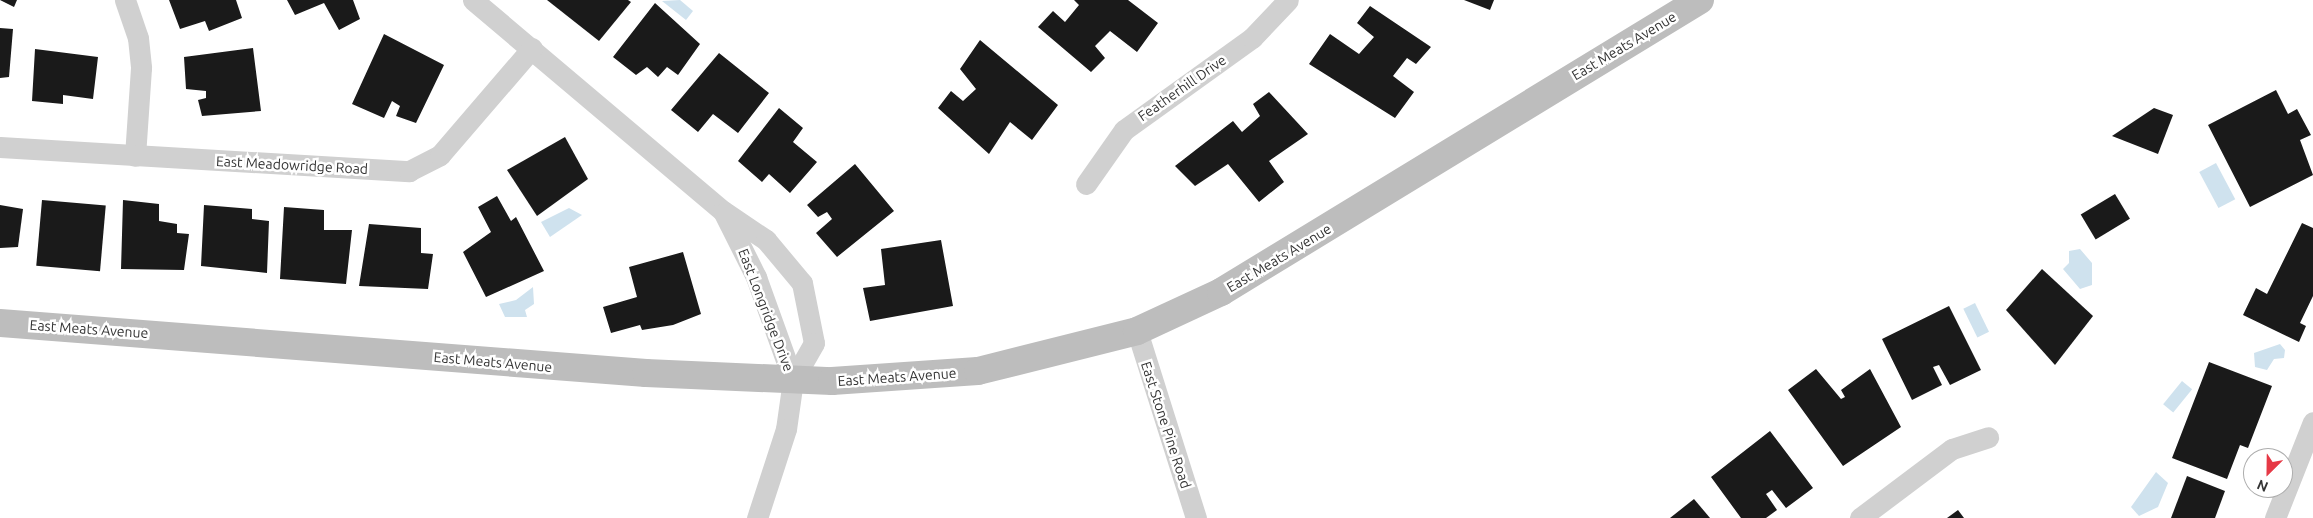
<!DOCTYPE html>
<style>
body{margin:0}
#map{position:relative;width:2313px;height:518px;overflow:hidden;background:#fff;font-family:Ubuntu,sans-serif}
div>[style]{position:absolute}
.water>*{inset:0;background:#cfe2ee;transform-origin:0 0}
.building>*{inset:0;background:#1a1a1a;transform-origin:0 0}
.street>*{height:21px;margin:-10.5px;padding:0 10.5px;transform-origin:10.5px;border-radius:10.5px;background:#d0d0d0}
.secondary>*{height:28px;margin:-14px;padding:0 14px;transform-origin:14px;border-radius:14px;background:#bdbdbd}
span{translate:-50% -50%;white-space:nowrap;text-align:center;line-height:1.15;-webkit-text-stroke:5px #fff;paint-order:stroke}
.street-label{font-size:14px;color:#333}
.north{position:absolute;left:2243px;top:448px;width:50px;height:50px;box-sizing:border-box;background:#fff;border:1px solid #adadad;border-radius:50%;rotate:203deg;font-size:14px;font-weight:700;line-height:20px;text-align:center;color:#333}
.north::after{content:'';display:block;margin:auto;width:18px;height:22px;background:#e63946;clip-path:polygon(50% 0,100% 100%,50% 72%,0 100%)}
</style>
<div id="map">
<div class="water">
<div style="clip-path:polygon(680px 0,693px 11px,686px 20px,662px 1px)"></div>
<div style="left:2216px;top:163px;width:41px;height:19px;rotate:62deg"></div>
<div style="clip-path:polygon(569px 208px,582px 215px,550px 237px,541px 222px)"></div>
<div style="clip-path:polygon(2080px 249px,2092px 263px,2092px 285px,2080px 289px,2063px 269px,2069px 263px,2069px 251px)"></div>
<div style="clip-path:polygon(533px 287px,534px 304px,525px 310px,527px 317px,505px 317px,499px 304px,516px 300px)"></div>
<div style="left:1975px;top:303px;width:32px;height:13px;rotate:64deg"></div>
<div style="clip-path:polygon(2280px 344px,2285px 350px,2284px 358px,2274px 359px,2267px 370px,2255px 367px,2254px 353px)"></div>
<div style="left:2182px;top:381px;width:13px;height:30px;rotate:39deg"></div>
<div style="clip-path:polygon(2156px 472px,2168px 483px,2158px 507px,2139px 516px,2131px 507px)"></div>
</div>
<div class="building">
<div style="clip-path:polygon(0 0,17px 0,14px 7px)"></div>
<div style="clip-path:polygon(169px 0,236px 0,242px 18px,209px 31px,205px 21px,180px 29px)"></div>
<div style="clip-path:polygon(287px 0,353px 0,360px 19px,339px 30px,324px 3px,295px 15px)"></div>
<div style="clip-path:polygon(547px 0,628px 0,631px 2px,599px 41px)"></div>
<div style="clip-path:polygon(1074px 0,1128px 0,1158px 23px,1137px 52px,1110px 31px,1095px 46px,1105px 58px,1091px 72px,1038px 27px,1053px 11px,1065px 22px,1079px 5px)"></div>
<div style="clip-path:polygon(1464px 0,1494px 0,1490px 10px)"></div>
<div style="clip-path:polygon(655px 3px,700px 44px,678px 75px,667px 67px,658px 77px,647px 67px,636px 75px,613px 57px)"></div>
<div style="clip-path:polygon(1370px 6px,1431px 47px,1416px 64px,1407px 58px,1393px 76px,1414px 92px,1395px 118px,1309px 64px,1330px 34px,1359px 54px,1374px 37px,1357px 23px)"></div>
<div style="clip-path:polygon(0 28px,13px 29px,9px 77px,0 78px)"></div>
<div style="clip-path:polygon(384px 34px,444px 65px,416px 123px,396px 116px,400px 106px,392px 101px,384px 118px,352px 104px)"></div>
<div style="clip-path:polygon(980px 40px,1058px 105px,1032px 140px,1010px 122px,989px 154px,938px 108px,951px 91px,963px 101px,976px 89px,960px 69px)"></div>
<div style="clip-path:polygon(253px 48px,261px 111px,202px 116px,198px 100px,206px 98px,206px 91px,186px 89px,184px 57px)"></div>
<div style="clip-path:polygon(35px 49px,98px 57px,93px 99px,63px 95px,63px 104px,32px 101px)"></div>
<div style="clip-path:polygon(719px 53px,769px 93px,738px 133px,713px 114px,698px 132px,671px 110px)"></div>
<div style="clip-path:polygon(2276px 90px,2288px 114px,2297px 109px,2311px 135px,2300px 140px,2313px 175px,2250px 207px,2208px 125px)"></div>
<div style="clip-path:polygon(1269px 92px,1308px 134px,1269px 161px,1284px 182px,1259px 202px,1228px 164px,1195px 186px,1175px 166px,1233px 121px,1242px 132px,1260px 116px,1253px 104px)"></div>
<div style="clip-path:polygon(779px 108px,803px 128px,793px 142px,817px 162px,790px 193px,769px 174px,762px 182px,738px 161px)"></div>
<div style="clip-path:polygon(2154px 108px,2173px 115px,2158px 154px,2112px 136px)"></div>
<div style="clip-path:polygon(565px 137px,588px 179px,537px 216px,507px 170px)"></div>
<div style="clip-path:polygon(855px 164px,894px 211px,837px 257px,816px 233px,832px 219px,827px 212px,818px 217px,807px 205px)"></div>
<div style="left:2115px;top:194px;width:29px;height:40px;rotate:59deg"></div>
<div style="clip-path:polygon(497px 196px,511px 221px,516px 217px,544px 271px,486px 297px,463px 252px,491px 232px,478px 207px)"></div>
<div style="left:42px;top:200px;width:64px;height:66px;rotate:5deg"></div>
<div style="clip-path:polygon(123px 200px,159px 204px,159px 221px,177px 224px,177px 233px,189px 234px,184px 270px,121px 269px)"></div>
<div style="clip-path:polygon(0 205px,23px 209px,18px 247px,0 248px)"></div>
<div style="clip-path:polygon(204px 205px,252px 209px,252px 219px,269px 221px,267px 273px,201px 266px)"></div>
<div style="clip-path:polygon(284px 207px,324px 210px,324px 230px,352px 230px,346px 284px,280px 279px)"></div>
<div style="clip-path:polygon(2302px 223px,2313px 228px,2313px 296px,2300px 323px,2306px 326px,2299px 342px,2243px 315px,2256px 288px,2267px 294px)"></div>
<div style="clip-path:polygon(369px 224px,421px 228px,421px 253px,433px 254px,428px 289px,359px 286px)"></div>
<div style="clip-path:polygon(941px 240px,953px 306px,870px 321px,863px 288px,885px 285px,881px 249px)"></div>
<div style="clip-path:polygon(683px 252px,701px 314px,673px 325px,642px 330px,640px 325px,611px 333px,603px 307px,637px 297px,629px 267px)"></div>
<div style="clip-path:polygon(2042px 269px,2093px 316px,2055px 365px,2006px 310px)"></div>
<div style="clip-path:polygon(1949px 306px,1981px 370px,1950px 385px,1939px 365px,1933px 367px,1942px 385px,1912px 400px,1882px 339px)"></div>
<div style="clip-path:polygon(2209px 362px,2272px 386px,2248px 448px,2240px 445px,2227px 479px,2172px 458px)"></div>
<div style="clip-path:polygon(1816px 369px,1841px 399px,1845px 397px,1841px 390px,1870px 369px,1901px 427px,1843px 466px,1788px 390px)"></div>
<div style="clip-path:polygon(1770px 431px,1813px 488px,1786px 508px,1772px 490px,1766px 494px,1777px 510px,1766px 518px,1741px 518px,1711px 477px)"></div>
<div style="clip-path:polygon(2187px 476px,2225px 491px,2215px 518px,2171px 518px)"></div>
<div style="clip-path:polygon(1694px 499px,1710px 518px,1670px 518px)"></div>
<div style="clip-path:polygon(1958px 510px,1964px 518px,1947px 518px)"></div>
</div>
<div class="street">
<div style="left:125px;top:0;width:40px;rotate:71.1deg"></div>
<div style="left:138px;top:38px;width:30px;rotate:84deg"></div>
<div style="left:141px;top:68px;width:88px;rotate:93.9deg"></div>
<div style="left:473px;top:0;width:327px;rotate:40.2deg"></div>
<div style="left:723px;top:211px;width:52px;rotate:34deg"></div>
<div style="left:766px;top:240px;width:56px;rotate:50.1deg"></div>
<div style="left:802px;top:283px;width:61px;rotate:78.7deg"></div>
<div style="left:814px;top:343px;width:43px;rotate:119.6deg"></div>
<div style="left:793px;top:380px;width:49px;rotate:98.1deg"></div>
<div style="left:786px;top:429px;width:94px;rotate:108deg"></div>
<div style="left:0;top:147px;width:410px;rotate:3.4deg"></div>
<div style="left:409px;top:171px;width:35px;rotate:-27deg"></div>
<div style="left:440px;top:155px;width:141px;rotate:-49.3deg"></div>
<div style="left:1086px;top:184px;width:66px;rotate:-54.9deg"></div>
<div style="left:1124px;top:130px;width:158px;rotate:-35.7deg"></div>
<div style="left:1252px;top:38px;width:52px;rotate:-46.5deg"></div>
<div style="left:724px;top:213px;width:72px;rotate:63.4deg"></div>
<div style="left:756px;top:277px;width:109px;rotate:70.2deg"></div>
<div style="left:1137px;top:331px;width:196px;rotate:72.5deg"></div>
<div style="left:1860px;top:518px;width:115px;rotate:-36.9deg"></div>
<div style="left:1952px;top:449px;width:38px;rotate:-18deg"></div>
<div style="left:2275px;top:518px;width:103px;rotate:-68.4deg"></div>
</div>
<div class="secondary">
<div style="left:0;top:323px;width:648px;rotate:4.43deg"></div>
<div style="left:646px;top:373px;width:186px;rotate:2.5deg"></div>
<div style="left:832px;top:381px;width:146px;rotate:-3.9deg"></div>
<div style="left:978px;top:371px;width:164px;rotate:-14.1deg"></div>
<div style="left:1137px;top:331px;width:93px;rotate:-24.9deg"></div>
<div style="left:1221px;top:292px;width:561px;rotate:-31.37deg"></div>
</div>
<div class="street-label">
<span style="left:1624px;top:46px;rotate:-31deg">East Meats Avenue</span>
<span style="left:1182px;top:88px;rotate:-35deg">Featherhill Drive</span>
<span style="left:292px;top:165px;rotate:3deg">East Meadowridge Road</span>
<span style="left:1279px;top:258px;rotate:-31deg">East Meats Avenue</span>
<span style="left:766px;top:310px;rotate:69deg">East Longridge Drive</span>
<span style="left:89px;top:329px;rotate:4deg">East Meats Avenue</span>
<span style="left:493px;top:362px;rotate:5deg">East Meats Avenue</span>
<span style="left:897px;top:377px;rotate:-4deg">East Meats Avenue</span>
<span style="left:1166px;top:425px;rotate:72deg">East Stone Pine Road</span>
</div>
<div class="north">N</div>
</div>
